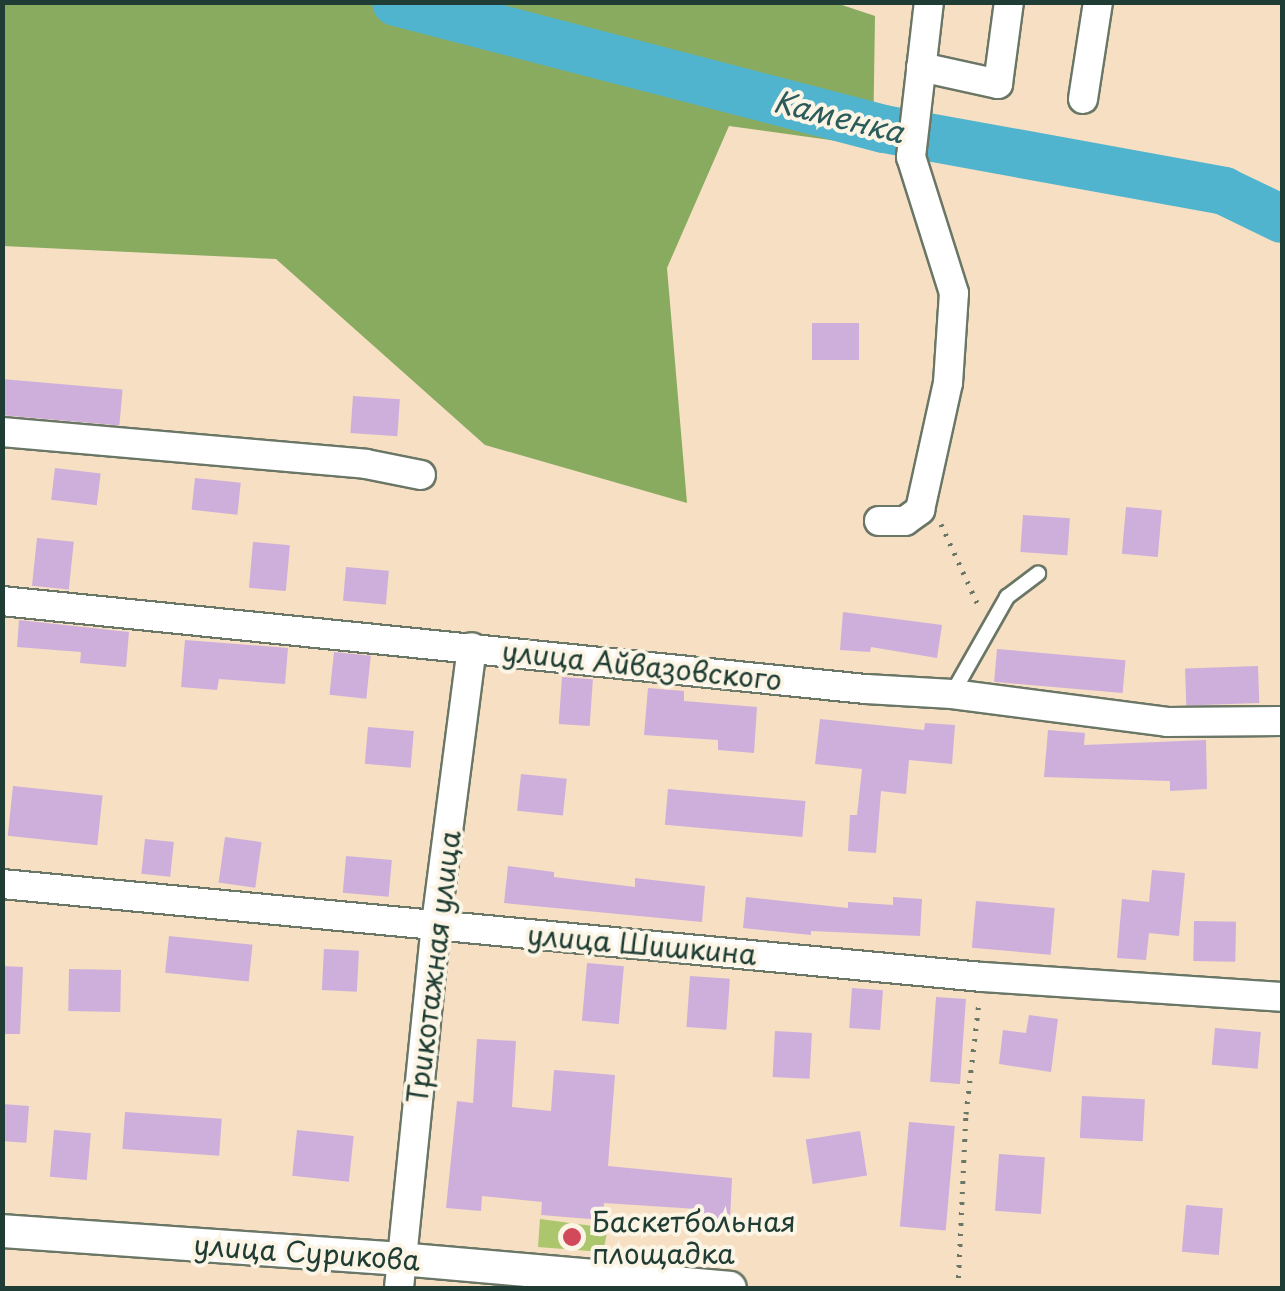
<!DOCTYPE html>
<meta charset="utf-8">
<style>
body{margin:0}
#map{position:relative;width:1285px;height:1291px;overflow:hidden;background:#f6dfc3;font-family:"Playpen Sans",sans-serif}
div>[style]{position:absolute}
.green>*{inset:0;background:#abc66c}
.forest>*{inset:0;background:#88ab60}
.river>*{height:48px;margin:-24px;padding:0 24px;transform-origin:24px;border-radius:24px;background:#50b4cf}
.building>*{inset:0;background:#ceafdb;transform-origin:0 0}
.path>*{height:5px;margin-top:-2.5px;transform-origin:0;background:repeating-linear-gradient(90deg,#6a7666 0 2.5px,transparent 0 10.5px)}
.roads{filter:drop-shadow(2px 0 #6a7666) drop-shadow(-2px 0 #6a7666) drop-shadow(0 2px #6a7666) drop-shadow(0 -2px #6a7666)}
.service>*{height:14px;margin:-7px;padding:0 7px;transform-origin:7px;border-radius:7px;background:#fff}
.minor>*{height:28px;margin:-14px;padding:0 14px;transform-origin:14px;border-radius:14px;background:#fff}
.tertiary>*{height:32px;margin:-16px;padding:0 16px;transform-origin:16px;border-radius:16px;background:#fff}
.dots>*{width:28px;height:28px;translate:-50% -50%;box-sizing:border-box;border:5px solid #fcf5e5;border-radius:50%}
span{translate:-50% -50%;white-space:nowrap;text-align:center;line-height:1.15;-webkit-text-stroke:8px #fcf5e5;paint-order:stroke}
.street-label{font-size:28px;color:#1f3d34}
.poi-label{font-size:28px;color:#1f3d34}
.left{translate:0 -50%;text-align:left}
.water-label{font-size:30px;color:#2b5b5b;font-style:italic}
.frame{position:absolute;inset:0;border:5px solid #1f3d34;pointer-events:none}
</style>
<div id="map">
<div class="green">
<div style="clip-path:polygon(540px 1219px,608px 1228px,603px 1252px,538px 1247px)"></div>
</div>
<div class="forest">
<div style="clip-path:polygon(2px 3px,836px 3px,875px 16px,873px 146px,729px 126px,667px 268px,687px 503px,485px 445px,276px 259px,3px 246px)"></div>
</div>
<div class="river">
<div style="left:396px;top:2px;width:504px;rotate:14.59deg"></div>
<div style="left:884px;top:129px;width:346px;rotate:10.3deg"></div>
<div style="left:1224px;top:191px;width:64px;rotate:25.8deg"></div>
</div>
<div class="building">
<div style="left:812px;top:323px;width:47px;height:37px"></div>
<div style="left:2px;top:379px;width:121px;height:36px;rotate:5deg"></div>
<div style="left:353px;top:396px;width:47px;height:37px;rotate:4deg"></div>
<div style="left:55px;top:468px;width:46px;height:32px;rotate:7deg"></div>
<div style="left:195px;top:478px;width:46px;height:32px;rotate:6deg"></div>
<div style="left:1126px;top:507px;width:36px;height:47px;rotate:5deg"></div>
<div style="left:1023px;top:515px;width:47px;height:37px;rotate:4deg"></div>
<div style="left:37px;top:538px;width:37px;height:48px;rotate:6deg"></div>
<div style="left:253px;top:542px;width:37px;height:46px;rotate:5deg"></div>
<div style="left:346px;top:567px;width:43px;height:34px;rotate:5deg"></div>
<div style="clip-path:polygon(843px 612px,942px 625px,937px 658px,871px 647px,870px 652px,840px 650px)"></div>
<div style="clip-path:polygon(19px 620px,129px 632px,126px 667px,80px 663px,81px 652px,17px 647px)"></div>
<div style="clip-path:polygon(185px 640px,288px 648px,285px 684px,219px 679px,217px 690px,181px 687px)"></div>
<div style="left:997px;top:649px;width:129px;height:33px;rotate:5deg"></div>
<div style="left:334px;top:652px;width:37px;height:43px;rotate:6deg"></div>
<div style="left:1258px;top:666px;width:37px;height:73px;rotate:88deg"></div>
<div style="left:562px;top:677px;width:31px;height:47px;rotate:4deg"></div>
<div style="clip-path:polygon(648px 688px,684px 691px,684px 701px,757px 707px,754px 753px,718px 750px,718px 740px,644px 735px)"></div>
<div style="clip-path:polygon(820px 719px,924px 730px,925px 723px,955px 725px,952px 764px,909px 760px,906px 794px,881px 791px,876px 853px,848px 851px,850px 815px,857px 815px,862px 769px,815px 764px)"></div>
<div style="left:368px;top:727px;width:46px;height:37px;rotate:5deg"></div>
<div style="clip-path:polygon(1048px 730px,1085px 733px,1084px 745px,1206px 740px,1207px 789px,1170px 791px,1170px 781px,1044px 777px)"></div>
<div style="left:521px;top:774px;width:46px;height:37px;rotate:6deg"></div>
<div style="left:13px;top:786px;width:90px;height:50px;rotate:6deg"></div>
<div style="left:668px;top:789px;width:138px;height:36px;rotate:5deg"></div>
<div style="left:225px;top:837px;width:37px;height:46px;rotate:8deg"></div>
<div style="left:145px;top:839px;width:29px;height:35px;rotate:6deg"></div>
<div style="left:346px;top:856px;width:46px;height:37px;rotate:5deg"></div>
<div style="clip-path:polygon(508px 866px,554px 872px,554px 877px,635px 887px,635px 878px,705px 886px,702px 922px,504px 903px)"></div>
<div style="clip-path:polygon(1152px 870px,1185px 873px,1179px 936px,1149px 933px,1146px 960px,1117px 958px,1122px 899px,1149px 902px)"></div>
<div style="clip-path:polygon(746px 897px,848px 908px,848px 902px,893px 905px,893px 897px,922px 899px,920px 936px,811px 931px,811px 935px,743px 928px)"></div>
<div style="left:976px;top:901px;width:79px;height:47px;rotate:5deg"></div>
<div style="left:1194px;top:921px;width:42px;height:40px;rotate:1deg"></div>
<div style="left:169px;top:936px;width:84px;height:37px;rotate:6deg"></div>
<div style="left:324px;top:949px;width:35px;height:41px;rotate:3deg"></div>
<div style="left:587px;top:963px;width:37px;height:58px;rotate:5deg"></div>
<div style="clip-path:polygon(2px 966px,23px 967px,20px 1034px,2px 1034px)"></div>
<div style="left:69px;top:969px;width:52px;height:42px;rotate:1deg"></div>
<div style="left:690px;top:976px;width:40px;height:51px;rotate:4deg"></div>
<div style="left:852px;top:988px;width:31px;height:40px;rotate:4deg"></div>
<div style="left:936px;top:997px;width:30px;height:85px;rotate:4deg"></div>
<div style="clip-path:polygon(1029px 1015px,1058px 1019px,1051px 1072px,999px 1064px,1003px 1030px,1026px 1033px)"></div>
<div style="left:1215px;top:1028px;width:46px;height:37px;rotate:5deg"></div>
<div style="left:775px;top:1031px;width:37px;height:46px;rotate:3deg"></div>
<div style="clip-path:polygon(477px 1039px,516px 1041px,512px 1107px,551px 1111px,554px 1070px,615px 1075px,608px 1166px,732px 1178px,730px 1220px,697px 1217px,697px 1209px,604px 1203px,603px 1220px,541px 1215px,542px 1202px,482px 1196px,481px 1211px,446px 1208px,457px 1101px,473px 1103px)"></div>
<div style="left:1082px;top:1096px;width:63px;height:42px;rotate:3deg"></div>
<div style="left:2px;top:1104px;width:27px;height:37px;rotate:4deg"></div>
<div style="left:125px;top:1112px;width:97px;height:37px;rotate:4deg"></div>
<div style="left:909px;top:1122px;width:46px;height:105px;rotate:5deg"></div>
<div style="left:54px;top:1130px;width:37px;height:47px;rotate:5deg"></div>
<div style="left:297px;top:1130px;width:57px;height:46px;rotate:6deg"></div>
<div style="left:860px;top:1131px;width:45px;height:55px;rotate:81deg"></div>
<div style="left:999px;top:1154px;width:46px;height:57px;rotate:4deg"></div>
<div style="left:1186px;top:1205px;width:37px;height:47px;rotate:5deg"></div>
</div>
<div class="path">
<div style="left:941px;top:524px;width:94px;rotate:65.4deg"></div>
<div style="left:958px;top:1288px;width:174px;rotate:-87.4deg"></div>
<div style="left:966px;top:1114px;width:113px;rotate:-83.4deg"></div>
</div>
<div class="roads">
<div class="service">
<div style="left:952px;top:694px;width:112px;rotate:-60.4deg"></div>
<div style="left:1007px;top:597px;width:39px;rotate:-37deg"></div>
</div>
<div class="minor">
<div style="left:921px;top:67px;width:79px;rotate:12.4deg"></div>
<div style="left:998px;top:84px;width:83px;rotate:-82.4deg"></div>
<div style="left:1083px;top:99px;width:98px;rotate:-81.2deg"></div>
<div style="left:2px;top:432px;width:365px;rotate:5deg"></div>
<div style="left:366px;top:464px;width:56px;rotate:11.3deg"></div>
<div style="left:879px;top:521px;width:26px"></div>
<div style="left:905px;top:521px;width:19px;rotate:-36deg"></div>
<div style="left:920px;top:510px;width:130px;rotate:-77.6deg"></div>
<div style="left:948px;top:383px;width:90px;rotate:-86.2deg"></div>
<div style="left:954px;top:293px;width:143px;rotate:-107.5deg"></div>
<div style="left:911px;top:157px;width:156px;rotate:-83.4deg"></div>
<div style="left:2px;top:601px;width:868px;rotate:5.82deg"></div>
<div style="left:866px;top:689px;width:86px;rotate:3.3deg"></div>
<div style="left:952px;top:694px;width:217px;rotate:7.4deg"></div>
<div style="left:1167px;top:722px;width:115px;rotate:-0.5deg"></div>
<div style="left:2px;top:884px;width:984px;rotate:5.42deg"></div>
<div style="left:982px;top:977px;width:301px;rotate:3.8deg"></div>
<div style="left:399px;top:1288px;width:366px;rotate:-84.2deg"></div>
<div style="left:436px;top:924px;width:279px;rotate:-82.6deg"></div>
</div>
<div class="tertiary">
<div style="left:2px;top:1231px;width:399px;rotate:4deg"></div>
<div style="left:400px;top:1259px;width:331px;rotate:5deg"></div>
</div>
</div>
<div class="dots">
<div style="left:572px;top:1237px;background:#d1495b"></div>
</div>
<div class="street-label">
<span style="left:642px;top:665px;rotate:6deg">улица Айвазовского</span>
<span style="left:642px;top:944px;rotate:5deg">улица Шишкина</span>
<span style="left:433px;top:967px;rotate:-83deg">Трикотажная улица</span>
<span style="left:307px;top:1252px;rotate:4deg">улица Сурикова</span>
</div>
<div class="poi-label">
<span class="left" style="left:592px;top:1237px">Баскетбольная<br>площадка</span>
</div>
<div class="water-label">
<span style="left:839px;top:116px;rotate:14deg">Каменка</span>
</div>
<div class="frame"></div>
</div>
